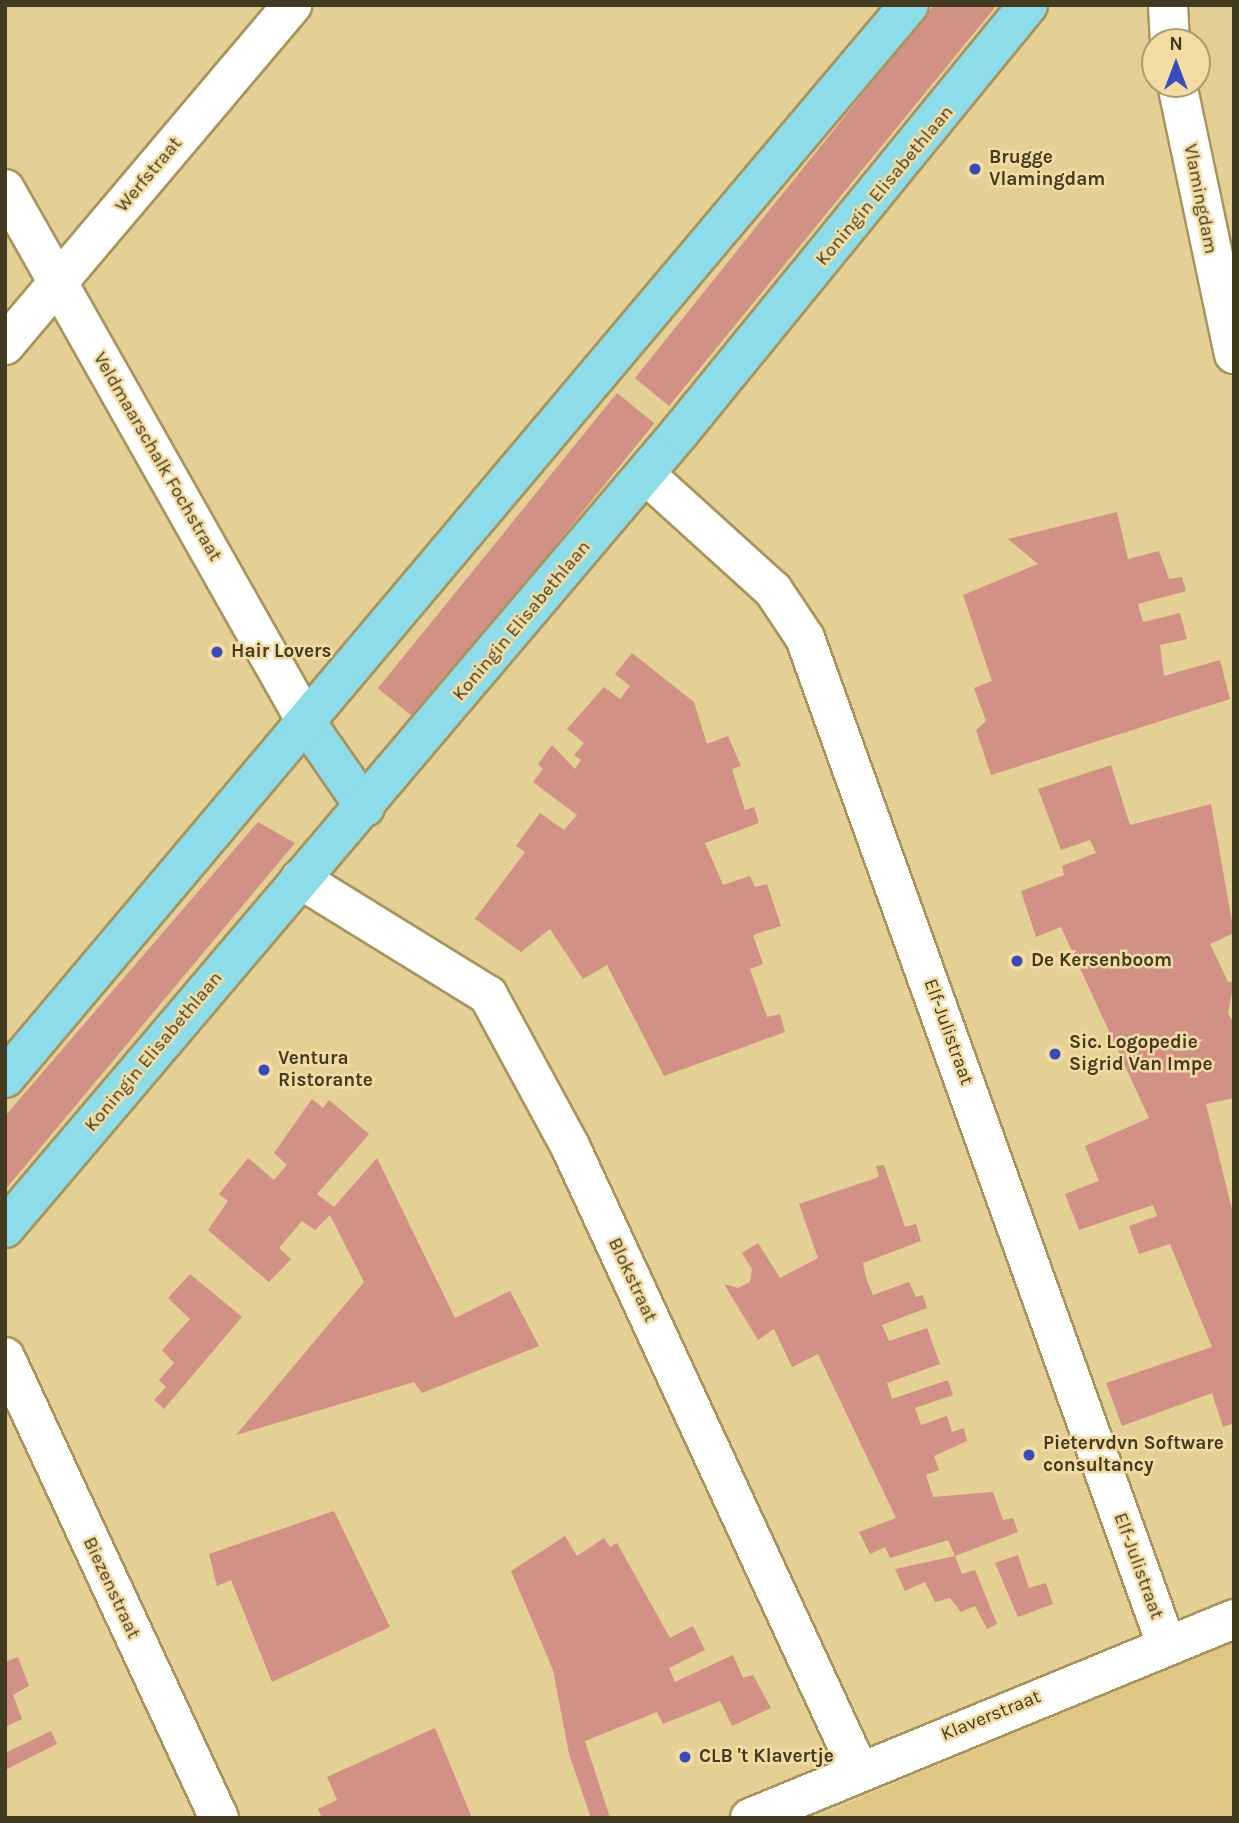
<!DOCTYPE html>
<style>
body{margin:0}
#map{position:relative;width:1239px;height:1823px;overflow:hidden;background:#e4cf94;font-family:Karla,sans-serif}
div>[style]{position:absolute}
.built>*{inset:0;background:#dec683}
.green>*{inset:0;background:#d19185;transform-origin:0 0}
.roads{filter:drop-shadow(2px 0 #a8945b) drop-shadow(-2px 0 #a8945b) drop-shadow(0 2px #a8945b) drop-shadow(0 -2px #a8945b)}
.minor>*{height:38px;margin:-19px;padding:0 19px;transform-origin:19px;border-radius:19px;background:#fff}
.major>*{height:38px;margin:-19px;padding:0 19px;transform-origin:19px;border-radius:19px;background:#8cdce9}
.dots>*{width:19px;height:19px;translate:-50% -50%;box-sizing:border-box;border:4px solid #f2dca1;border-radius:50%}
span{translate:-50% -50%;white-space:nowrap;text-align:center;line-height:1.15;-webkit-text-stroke:5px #f2dca1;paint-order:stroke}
.poi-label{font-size:19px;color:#433a22;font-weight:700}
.left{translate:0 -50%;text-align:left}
.street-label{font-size:19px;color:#433a22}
.frame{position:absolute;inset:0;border:7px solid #433a22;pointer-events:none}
.north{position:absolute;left:1141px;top:28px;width:70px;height:70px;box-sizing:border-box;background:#f2dca1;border:2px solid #ac9b6e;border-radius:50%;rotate:0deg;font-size:19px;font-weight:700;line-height:28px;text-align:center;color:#433a22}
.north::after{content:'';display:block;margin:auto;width:24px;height:32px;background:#384bbe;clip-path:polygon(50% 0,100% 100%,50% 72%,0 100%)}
</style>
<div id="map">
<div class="built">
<div style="clip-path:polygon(1234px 1642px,1234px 1818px,814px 1818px,910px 1777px)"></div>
</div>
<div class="green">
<div style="clip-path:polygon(934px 5px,997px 5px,669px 406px,635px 378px)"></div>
<div style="left:617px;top:393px;width:48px;height:380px;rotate:39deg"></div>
<div style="clip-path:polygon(1117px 512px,1128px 559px,1159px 551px,1169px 579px,1182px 577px,1186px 591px,1138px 604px,1143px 622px,1180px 613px,1187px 639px,1160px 645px,1164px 676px,1220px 660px,1230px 699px,991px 775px,976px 730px,986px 721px,974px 688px,992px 681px,963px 595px,1038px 564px,1008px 539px)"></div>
<div style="clip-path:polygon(632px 653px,694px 702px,707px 744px,728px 736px,741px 766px,732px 769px,745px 810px,754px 807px,759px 823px,705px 843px,723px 885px,750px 876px,755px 887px,767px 884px,781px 926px,753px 935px,763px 964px,750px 969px,767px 1017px,780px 1014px,785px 1032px,664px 1076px,607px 965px,583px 979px,550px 929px,521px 952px,475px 919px,525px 852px,516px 846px,540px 813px,564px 830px,577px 815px,533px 782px,543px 769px,538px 764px,552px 745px,575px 769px,581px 760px,574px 755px,584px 743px,567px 729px,604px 687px,620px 699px,630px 686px,615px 674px)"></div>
<div style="clip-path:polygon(1111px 765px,1130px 825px,1211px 804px,1234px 933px,1210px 944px,1228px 982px,1234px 981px,1228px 1014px,1234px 1023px,1234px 1098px,1206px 1104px,1234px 1218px,1234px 1423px,1223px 1427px,1212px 1393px,1122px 1426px,1106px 1383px,1212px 1347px,1170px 1244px,1139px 1254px,1129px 1226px,1157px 1216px,1153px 1205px,1079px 1230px,1065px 1194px,1099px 1181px,1085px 1146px,1149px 1118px,1061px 927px,1036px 937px,1021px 891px,1064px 875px,1062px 866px,1096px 853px,1090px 840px,1061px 850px,1038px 789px)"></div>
<div style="clip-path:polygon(258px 822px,295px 843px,5px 1190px,5px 1116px)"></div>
<div style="clip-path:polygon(312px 1099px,323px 1108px,329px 1100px,369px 1134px,317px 1194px,334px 1207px,377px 1158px,455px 1318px,510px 1291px,539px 1346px,422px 1393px,414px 1382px,236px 1435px,364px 1282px,330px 1215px,315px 1230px,302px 1221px,279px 1248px,291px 1259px,269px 1282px,208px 1230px,228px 1201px,219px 1194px,248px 1158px,274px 1180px,287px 1165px,274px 1153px)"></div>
<div style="clip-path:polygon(884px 1165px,905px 1227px,916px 1224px,921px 1241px,863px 1263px,866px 1278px,873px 1295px,909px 1282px,916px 1297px,923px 1295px,927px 1308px,882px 1325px,889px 1341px,927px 1328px,940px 1364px,887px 1383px,892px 1399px,948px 1380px,953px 1395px,915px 1408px,921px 1425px,947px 1416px,952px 1432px,964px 1428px,967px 1441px,934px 1456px,939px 1470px,926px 1475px,933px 1497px,993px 1492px,1003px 1520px,1013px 1518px,1018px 1532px,955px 1556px,962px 1574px,975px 1570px,997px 1624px,987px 1629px,975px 1606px,961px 1612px,950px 1598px,935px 1602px,925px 1582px,905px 1591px,895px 1569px,955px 1556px,948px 1540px,890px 1558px,885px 1547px,870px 1554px,859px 1532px,896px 1518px,818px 1354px,792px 1367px,774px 1329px,758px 1340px,724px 1284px,738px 1288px,750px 1282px,752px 1269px,742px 1253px,758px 1243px,780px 1278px,818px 1258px,799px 1204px,879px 1177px,876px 1166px)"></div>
<div style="clip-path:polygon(190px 1274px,242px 1317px,164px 1409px,154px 1400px,166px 1387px,159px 1380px,174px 1363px,162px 1350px,190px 1319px,168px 1298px)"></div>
<div style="clip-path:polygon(334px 1511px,390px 1627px,272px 1682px,231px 1580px,217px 1586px,209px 1554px)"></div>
<div style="clip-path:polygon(565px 1536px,577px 1556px,604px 1538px,610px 1547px,617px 1543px,670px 1638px,693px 1626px,705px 1650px,669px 1668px,675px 1682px,733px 1655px,743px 1678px,753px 1675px,771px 1708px,732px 1726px,720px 1701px,663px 1724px,657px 1712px,585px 1741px,610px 1818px,591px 1818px,569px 1754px,553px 1670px,511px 1571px)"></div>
<div style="clip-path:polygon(1018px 1555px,1029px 1588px,1046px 1583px,1053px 1604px,1018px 1617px,995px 1563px)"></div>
<div style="clip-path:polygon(18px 1657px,29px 1686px,13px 1695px,22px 1719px,5px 1727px,5px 1662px)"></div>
<div style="clip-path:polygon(435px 1728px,472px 1818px,322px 1818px,318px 1809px,337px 1800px,327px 1777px)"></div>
<div style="clip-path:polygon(51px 1731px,57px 1744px,5px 1770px,5px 1753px)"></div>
</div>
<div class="roads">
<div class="minor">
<div style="left:1168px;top:5px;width:37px;rotate:87deg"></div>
<div style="left:1177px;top:84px;width:276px;rotate:78.1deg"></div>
<div style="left:5px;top:189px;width:616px;rotate:60.52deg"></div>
<div style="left:5px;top:345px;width:445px;rotate:-49.8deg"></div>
<div style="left:645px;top:474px;width:173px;rotate:42.2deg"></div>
<div style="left:773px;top:590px;width:58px;rotate:56.3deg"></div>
<div style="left:805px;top:638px;width:1069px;rotate:70.26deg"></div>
<div style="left:300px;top:879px;width:221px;rotate:31.7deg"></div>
<div style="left:488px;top:995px;width:172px;rotate:61.5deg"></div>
<div style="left:570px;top:1146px;width:689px;rotate:65.18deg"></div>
<div style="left:5px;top:1357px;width:508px;rotate:65.1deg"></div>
<div style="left:750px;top:1818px;width:523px;rotate:-22.35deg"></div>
</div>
<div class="major">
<div style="left:308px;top:725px;width:100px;rotate:55.2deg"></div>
<div style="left:5px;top:1078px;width:1403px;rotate:-49.89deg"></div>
<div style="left:5px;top:1228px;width:1044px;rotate:-49.7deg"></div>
<div style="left:680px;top:432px;width:551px;rotate:-50.82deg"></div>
</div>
</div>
<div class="dots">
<div style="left:975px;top:169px;background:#384bbe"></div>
<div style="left:217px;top:652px;background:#384bbe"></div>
<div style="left:1017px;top:961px;background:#384bbe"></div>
<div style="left:1055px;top:1054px;background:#384bbe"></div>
<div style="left:264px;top:1070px;background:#384bbe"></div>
<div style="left:1029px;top:1455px;background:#384bbe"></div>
<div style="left:685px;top:1757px;background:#384bbe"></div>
</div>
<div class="poi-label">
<span class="left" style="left:989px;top:169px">Brugge<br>Vlamingdam</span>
<span class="left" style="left:231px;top:652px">Hair Lovers</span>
<span class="left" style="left:1031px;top:961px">De Kersenboom</span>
<span class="left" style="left:1069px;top:1054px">Sic. Logopedie<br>Sigrid Van Impe</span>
<span class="left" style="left:278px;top:1070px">Ventura<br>Ristorante</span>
<span class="left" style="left:1043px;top:1455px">Pietervdvn Software<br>consultancy</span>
<span class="left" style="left:699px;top:1757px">CLB 't Klavertje</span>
</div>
<div class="street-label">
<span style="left:149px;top:175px;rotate:-50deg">Werfstraat</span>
<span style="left:885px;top:186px;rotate:-50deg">Koningin Elisabethlaan</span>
<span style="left:1200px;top:199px;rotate:79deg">Vlamingdam</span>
<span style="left:157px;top:457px;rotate:60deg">Veldmaarschalk Fochstraat</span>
<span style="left:522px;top:621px;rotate:-50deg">Koningin Elisabethlaan</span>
<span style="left:948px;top:1032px;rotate:70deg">Elf-Julistraat</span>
<span style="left:154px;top:1052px;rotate:-50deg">Koningin Elisabethlaan</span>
<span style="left:632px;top:1280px;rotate:65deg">Blokstraat</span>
<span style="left:1138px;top:1566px;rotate:70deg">Elf-Julistraat</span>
<span style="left:111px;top:1588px;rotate:65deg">Biezenstraat</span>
<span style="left:991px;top:1716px;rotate:-22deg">Klaverstraat</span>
</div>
<div class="frame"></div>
<div class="north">N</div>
</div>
